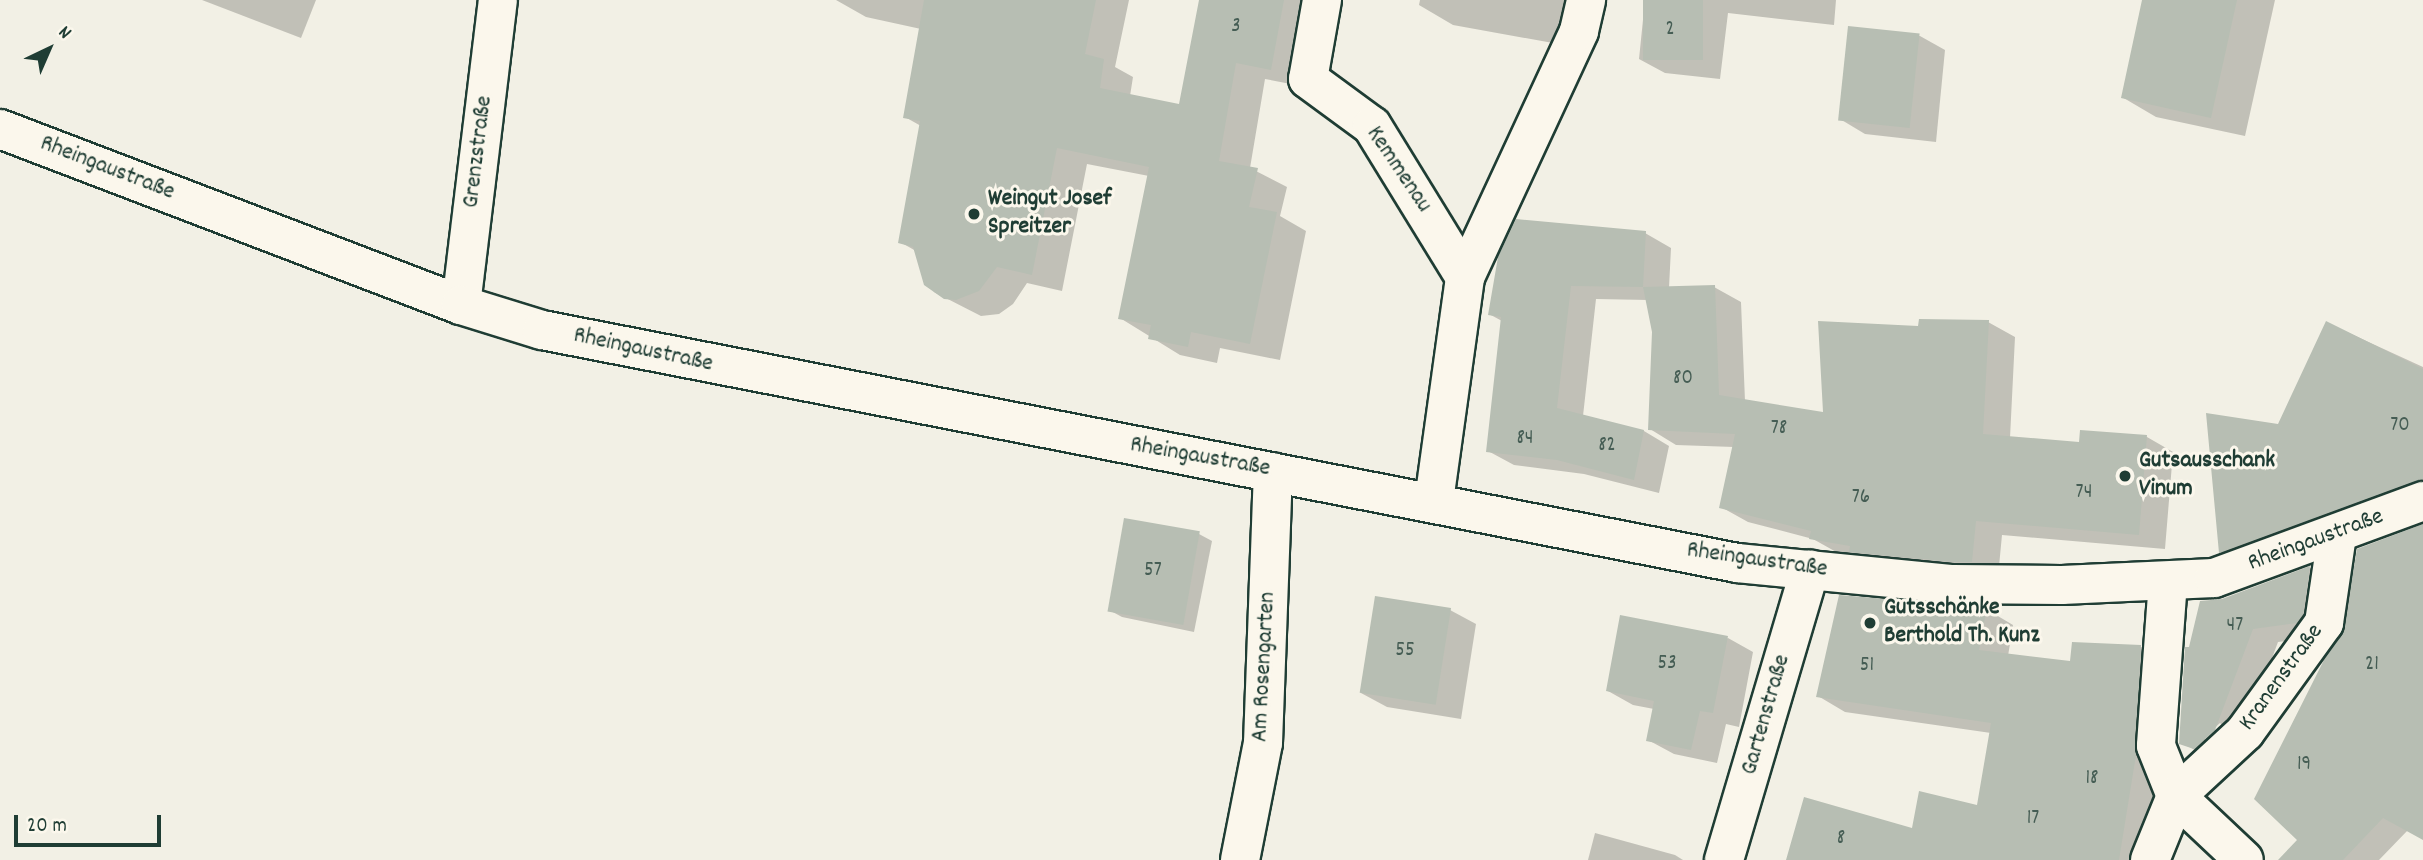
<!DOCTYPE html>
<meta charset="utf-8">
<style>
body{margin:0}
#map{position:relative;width:2423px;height:860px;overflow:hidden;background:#f2f0e5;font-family:Dekko,sans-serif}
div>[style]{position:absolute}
.shadow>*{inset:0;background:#0003}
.building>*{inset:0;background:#b7beb3;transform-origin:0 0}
.roads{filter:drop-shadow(2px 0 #1f3d34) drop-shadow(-2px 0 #1f3d34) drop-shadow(0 2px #1f3d34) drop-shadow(0 -2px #1f3d34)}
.street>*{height:38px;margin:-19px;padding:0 19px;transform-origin:19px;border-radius:19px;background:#fbf7ec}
.secondary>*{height:38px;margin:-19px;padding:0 19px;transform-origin:19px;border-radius:19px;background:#fbf7ec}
.dots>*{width:19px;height:19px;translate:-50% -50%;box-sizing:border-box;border:4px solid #fbf7ec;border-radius:50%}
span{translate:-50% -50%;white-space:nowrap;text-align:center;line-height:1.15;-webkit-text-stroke:6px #fbf7ec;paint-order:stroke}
.number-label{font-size:21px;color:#455d54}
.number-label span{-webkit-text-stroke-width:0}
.street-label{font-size:24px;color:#1f3d34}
.poi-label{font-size:24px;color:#1f3d34;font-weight:700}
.left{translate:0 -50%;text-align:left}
.north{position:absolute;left:14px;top:14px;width:70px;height:70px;-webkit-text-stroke:5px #fbf7ec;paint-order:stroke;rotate:44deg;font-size:19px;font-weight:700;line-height:28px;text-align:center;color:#1f3d34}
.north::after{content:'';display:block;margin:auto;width:24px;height:32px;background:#1f3d34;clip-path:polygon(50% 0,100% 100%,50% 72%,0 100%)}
.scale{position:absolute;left:14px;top:815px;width:147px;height:32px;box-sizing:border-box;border:4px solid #1f3d34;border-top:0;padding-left:9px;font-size:21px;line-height:24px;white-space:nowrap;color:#1f3d34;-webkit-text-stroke:5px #fbf7ec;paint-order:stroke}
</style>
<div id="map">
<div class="shadow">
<div style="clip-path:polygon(202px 0,316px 0,301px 38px)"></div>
<div style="clip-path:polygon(836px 0,1129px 0,1115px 67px,1133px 77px,1130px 96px,1180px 106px,1201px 0,1317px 0,1301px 86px,1265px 79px,1250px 168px,1287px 187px,1280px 216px,1306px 231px,1280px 360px,1220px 348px,1217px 363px,1180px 355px,1120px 318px,1149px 176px,1087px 164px,1062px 291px,1027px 283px,1013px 304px,999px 314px,981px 316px,934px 292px,916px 251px,900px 242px,921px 126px,905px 117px,921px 29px,866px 17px)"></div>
<div style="clip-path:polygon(1420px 0,1573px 0,1564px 45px,1453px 25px,1419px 5px)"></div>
<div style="clip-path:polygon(1645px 0,1836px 0,1834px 25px,1728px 13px,1720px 79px,1665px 73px,1639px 59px)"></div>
<div style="clip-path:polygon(2144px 0,2275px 0,2245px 136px,2156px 117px,2122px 97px)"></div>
<div style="clip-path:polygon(1849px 28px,1920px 36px,1945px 50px,1936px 142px,1865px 134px,1840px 119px)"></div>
<div style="clip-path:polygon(1645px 233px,1671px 248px,1669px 288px,1714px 287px,1741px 302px,1745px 401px,1824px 414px,1920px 328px,1988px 322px,2015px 337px,2010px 438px,2081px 444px,2147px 437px,2173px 452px,2165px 549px,2002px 535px,1998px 577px,1838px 553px,1813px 539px,1748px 522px,1721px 507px,1734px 447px,1676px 445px,1650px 429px,1654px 332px,1648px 300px,1596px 299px,1583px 416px,1644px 431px,1669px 446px,1659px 493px,1584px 474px,1514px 465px,1488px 451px,1502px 321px,1489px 314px)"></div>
<div style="clip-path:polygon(2327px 323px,2423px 367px,2423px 503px,2246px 566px,2221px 552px)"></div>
<div style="clip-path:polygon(2423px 526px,2423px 838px,2408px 830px,2379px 860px,2286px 860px,2300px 840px)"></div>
<div style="clip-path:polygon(1199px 534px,1212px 541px,1194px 632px,1122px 617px,1109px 610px)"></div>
<div style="clip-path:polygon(evenodd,2310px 568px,2335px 582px,2322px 637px,2278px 642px,2240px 744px,2206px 756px,2180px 742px,2190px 649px,2222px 600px,2310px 568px,2220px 723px,2222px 725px,2205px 742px,2205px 737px,2220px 723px)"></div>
<div style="clip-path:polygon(1986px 609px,2013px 625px,2008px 656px,2072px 663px,2141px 647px,2168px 662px,2162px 771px,2149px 860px,1801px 860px,1913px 831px,1978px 807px,1991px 733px,1845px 712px,1818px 696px)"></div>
<div style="clip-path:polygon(1450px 610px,1476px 624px,1461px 719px,1387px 707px,1361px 693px)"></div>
<div style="clip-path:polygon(1728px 638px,1753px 652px,1739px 727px,1726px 724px,1717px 763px,1674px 754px,1648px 740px,1654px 709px,1633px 705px,1608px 691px)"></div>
<div style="clip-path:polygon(1595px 833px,1675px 855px,1683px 860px,1588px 860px)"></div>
</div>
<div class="building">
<div style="clip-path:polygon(924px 0,1096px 0,1085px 54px,1104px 59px,1100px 88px,1179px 104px,1199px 0,1284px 0,1271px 70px,1236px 63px,1219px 161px,1258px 168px,1249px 207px,1277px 212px,1250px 344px,1191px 332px,1188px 347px,1148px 339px,1151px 325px,1118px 319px,1149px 167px,1057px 148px,1032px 275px,997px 267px,979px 291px,956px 300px,944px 299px,924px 285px,913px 247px,898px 243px,920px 121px,903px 118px)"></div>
<div style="left:1643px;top:0;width:60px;height:60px"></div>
<div style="clip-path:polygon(2142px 0,2237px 0,2211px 118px,2121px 98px)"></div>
<div style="left:1848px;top:26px;width:72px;height:95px;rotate:6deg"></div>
<div style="clip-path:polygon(1516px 219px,1646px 231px,1643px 287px,1571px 286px,1557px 408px,1644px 430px,1634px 480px,1557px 460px,1486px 452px,1501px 317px,1488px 315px,1498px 257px)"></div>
<div style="clip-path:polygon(1715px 285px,1719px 395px,1823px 412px,1818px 321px,1918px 326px,1919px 319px,1989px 320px,1983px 434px,2079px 442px,2080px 430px,2147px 435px,2139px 535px,1976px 521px,1972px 562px,1954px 562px,1849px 552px,1850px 546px,1809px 539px,1811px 531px,1719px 508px,1735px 434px,1648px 430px,1652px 332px,1643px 287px)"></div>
<div style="clip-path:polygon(2326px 321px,2423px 369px,2423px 480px,2219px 553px,2206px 413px,2278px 424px)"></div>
<div style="left:1124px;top:518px;width:77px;height:95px;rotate:10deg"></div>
<div style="clip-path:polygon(2423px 524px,2423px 840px,2383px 818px,2343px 860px,2278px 860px,2297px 840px,2254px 799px,2324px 660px,2342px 635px,2357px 549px)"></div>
<div style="clip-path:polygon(2310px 566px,2303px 614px,2297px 623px,2253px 629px,2215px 730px,2194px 749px,2179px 744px,2185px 647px,2189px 647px,2200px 601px,2222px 599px)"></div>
<div style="clip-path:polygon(1839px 595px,1987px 607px,1979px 650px,2070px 661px,2072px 642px,2141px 645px,2136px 755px,2119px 860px,1786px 860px,1804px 797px,1912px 828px,1919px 791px,1977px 805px,1991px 723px,1816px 697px)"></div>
<div style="left:1375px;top:596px;width:77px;height:98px;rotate:9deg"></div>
<div style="clip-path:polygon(1620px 615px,1728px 636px,1713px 713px,1700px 711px,1691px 750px,1646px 741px,1654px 701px,1606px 691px)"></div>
</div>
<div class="roads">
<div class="street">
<div style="left:1322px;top:0;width:80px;rotate:100deg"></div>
<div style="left:1308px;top:79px;width:79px;rotate:36.3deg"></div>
<div style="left:1372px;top:126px;width:177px;rotate:58.4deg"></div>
<div style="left:461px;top:305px;width:307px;rotate:-83.1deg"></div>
<div style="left:1434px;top:501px;width:226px;rotate:-82.1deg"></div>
<div style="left:1465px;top:277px;width:271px;rotate:-65.1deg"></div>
<div style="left:1579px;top:31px;width:32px;rotate:-77deg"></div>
<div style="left:2168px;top:581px;width:165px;rotate:94.2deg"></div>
<div style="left:2156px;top:746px;width:54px;rotate:68.2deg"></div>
<div style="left:2176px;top:796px;width:93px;rotate:43.3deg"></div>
<div style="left:1240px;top:860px;width:119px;rotate:-78.9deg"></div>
<div style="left:1263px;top:743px;width:271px;rotate:-87.9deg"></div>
<div style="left:1724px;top:860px;width:303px;rotate:-73.5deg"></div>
<div style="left:2150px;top:860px;width:69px;rotate:-67.9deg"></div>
<div style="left:2176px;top:796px;width:94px;rotate:-42.8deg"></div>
<div style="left:2245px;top:732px;width:135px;rotate:-54.1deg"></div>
<div style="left:2324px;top:623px;width:89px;rotate:-81.6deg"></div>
</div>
<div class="secondary">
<div style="left:0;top:129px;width:493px;rotate:20.9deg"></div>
<div style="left:461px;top:305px;width:85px;rotate:17.2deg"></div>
<div style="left:542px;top:330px;width:1218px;rotate:11.03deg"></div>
<div style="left:1737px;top:563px;width:217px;rotate:5.6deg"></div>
<div style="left:1953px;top:584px;width:109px;rotate:0.5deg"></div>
<div style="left:2062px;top:585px;width:152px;rotate:-2.6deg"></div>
<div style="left:2214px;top:578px;width:223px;rotate:-20.2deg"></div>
</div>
</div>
<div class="dots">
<div style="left:974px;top:214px;background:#1f3d34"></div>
<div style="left:2125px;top:476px;background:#1f3d34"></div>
<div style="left:1870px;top:623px;background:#1f3d34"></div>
</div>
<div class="number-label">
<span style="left:1236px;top:27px">3</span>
<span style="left:1670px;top:30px">2</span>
<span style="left:1683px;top:379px">80</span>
<span style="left:2400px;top:426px">70</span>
<span style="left:1779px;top:429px">78</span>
<span style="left:1525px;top:439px">84</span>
<span style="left:1607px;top:446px">82</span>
<span style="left:2084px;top:493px">74</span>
<span style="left:1861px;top:498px">76</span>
<span style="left:1153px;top:571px">57</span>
<span style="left:2235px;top:626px">47</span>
<span style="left:1405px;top:651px">55</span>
<span style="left:1667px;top:664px">53</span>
<span style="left:2372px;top:665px">21</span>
<span style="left:1867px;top:666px">51</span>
<span style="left:2304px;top:765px">19</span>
<span style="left:2092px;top:779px">18</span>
<span style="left:2033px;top:819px">17</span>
<span style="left:1841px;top:839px">8</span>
</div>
<div class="street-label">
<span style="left:479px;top:152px;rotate:-83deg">Grenzstraße</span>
<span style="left:107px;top:169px;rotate:21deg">Rheingaustraße</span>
<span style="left:1398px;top:170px;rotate:56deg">Kemmenau</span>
<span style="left:643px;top:351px;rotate:12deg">Rheingaustraße</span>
<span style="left:1200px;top:458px;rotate:10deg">Rheingaustraße</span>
<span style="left:2316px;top:541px;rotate:-20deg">Rheingaustraße</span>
<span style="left:1757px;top:561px;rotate:8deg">Rheingaustraße</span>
<span style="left:1265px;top:667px;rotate:-87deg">Am Rosengarten</span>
<span style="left:2282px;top:678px;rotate:-54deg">Kranenstraße</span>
<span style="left:1767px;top:715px;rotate:-74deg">Gartenstraße</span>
</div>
<div class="poi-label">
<span class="left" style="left:988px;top:214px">Weingut Josef<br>Spreitzer</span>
<span class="left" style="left:2139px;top:476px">Gutsausschank<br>Vinum</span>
<span class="left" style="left:1884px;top:623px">Gutsschänke<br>Berthold Th. Kunz</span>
</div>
<div class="north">N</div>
<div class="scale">20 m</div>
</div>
